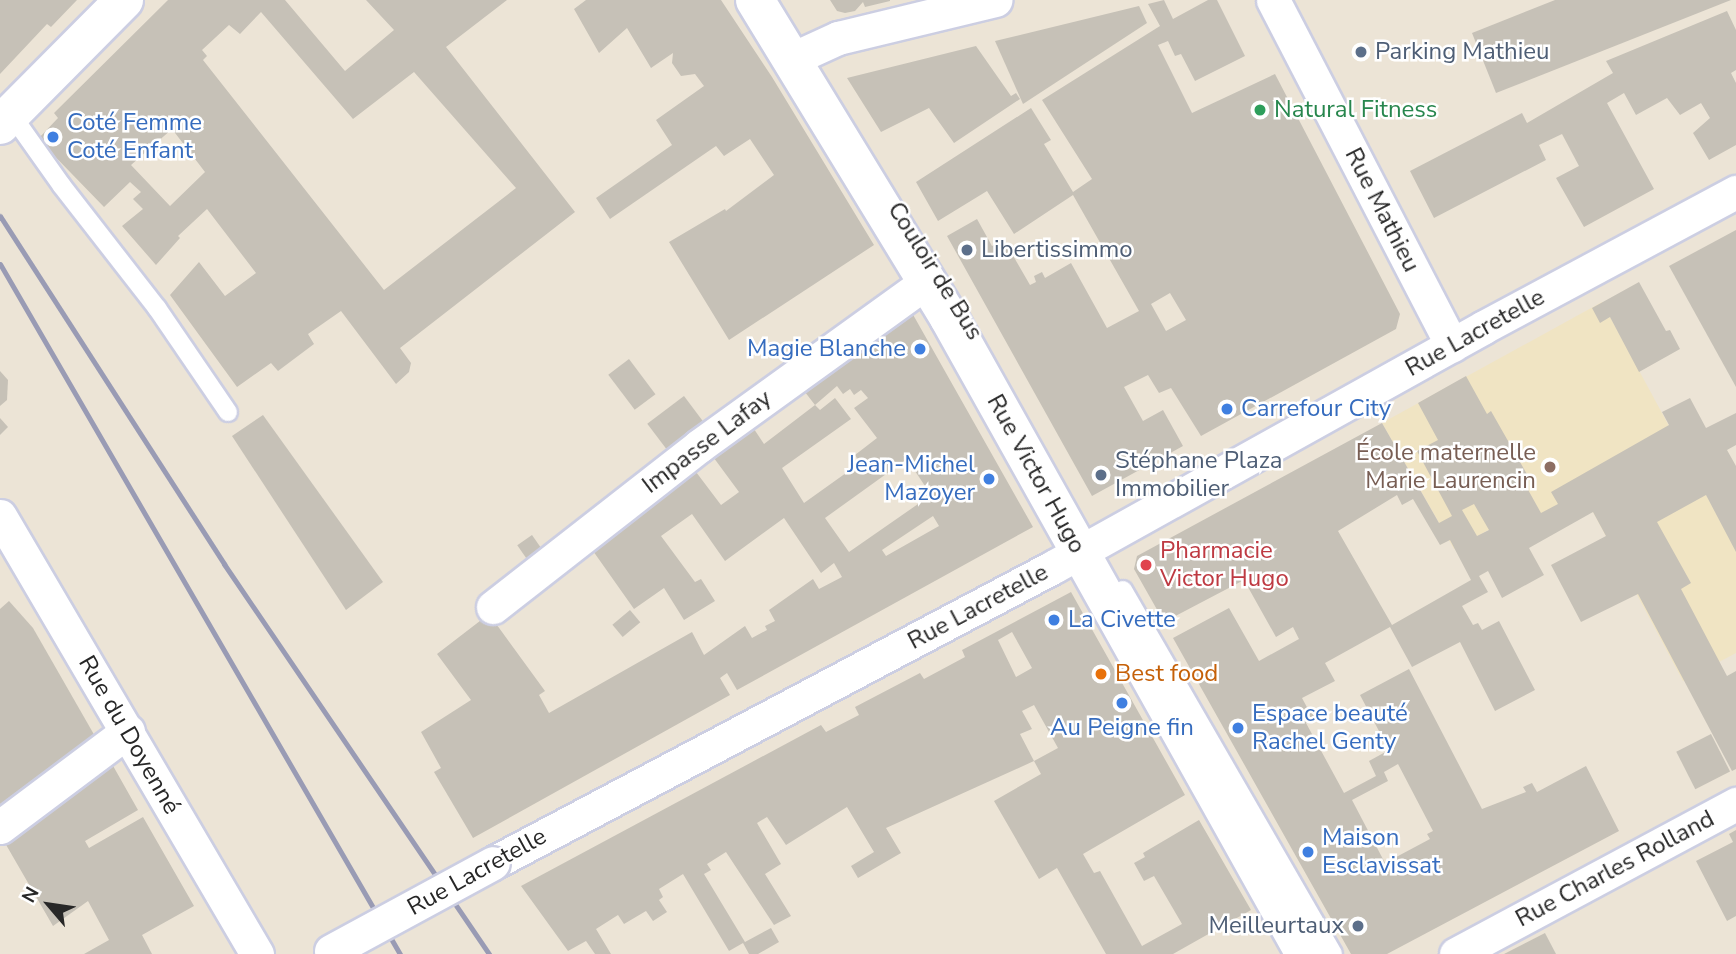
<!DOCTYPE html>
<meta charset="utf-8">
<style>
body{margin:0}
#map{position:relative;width:1736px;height:954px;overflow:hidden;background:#ece4d6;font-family:"Nunito Sans",sans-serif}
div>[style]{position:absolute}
.education>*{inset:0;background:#f0e4c3}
.building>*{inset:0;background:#c6c1b7;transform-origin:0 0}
.roads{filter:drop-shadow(2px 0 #cccee2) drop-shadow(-2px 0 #cccee2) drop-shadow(0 2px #cccee2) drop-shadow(0 -2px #cccee2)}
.lane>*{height:18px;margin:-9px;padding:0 9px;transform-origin:9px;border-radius:9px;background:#fff}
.street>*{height:33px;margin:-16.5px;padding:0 16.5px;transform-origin:16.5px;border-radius:16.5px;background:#fff}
.secondary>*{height:38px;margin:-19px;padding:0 19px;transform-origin:19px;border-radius:19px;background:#fff}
.rail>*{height:5px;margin:-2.5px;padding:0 2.5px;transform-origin:2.5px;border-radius:2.5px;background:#999bb4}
.bridges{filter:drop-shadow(2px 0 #cccee2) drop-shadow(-2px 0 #cccee2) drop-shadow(0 2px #cccee2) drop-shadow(0 -2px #cccee2)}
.street-bridge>*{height:33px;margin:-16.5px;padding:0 16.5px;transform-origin:16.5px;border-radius:16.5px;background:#fff}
.dots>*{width:19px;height:19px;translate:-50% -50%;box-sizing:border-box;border:4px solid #fff;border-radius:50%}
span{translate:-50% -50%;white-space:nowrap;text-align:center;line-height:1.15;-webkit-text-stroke:5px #fff;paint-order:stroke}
.service-label{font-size:24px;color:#4e5e75}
.left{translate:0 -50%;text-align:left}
.right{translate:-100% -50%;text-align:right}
.leisure-label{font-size:24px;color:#27864d}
.shop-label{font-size:24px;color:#366cbe}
.street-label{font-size:24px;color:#272727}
.education-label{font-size:24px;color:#785e54}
.health-label{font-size:24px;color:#be3a42}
.food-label{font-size:24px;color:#c56008}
.north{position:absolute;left:14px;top:870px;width:70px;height:70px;-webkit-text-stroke:5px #fff;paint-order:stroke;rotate:299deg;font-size:19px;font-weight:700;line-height:28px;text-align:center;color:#272727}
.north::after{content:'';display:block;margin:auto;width:24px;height:32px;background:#272727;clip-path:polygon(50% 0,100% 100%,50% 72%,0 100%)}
</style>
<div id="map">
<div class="education">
<div style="clip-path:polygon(1602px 302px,1736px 550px,1736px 653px,1683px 681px,1593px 512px,1490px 529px,1454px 549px,1382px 423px)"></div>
</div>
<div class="building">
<div style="clip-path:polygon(0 0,77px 0,51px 27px,47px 24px,0 74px)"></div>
<div style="clip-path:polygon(evenodd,168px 0,285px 0,345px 71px,394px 30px,366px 0,507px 0,446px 47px,575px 212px,400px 348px,411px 363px,409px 372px,396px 384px,341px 311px,308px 334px,314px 344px,278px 371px,271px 363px,237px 387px,170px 295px,199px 262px,225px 296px,256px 273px,207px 209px,178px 236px,180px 238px,156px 265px,122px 226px,143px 209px,133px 199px,141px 192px,130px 182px,104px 207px,38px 139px,58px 118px,54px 113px,168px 0,261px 12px,353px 119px,414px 72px,516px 188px,384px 290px,203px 60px,207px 56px,202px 50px,229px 25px,240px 34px,261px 12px,168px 0,172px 129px,205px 172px,170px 206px,131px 165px,172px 129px)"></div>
<div style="clip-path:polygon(586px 0,721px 0,772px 77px,874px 245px,729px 340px,669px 242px,725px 209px,726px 211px,774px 175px,750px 139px,724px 156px,716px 146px,610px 219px,596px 198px,672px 145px,656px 120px,704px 86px,695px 74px,681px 76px,672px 63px,673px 53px,651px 68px,627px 28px,599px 53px,574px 9px)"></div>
<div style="clip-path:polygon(830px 0,890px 0,890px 1px,865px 7px,863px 2px,855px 11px,845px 13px,837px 11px)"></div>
<div style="clip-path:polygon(evenodd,1164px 0,1173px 19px,1208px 0,1217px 0,1245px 56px,1195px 81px,1181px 54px,1175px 56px,1168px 41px,1158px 45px,1192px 113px,1275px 74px,1400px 314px,1396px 329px,1201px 436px,1171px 388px,1159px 393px,1148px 375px,1124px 387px,1143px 421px,1163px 410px,1183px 446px,1092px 496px,947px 236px,977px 219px,992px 246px,1004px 240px,1030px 285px,1036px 282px,1034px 276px,1042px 272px,1045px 278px,1071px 263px,1107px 328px,1139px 311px,1073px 195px,1014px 234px,987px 191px,938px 221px,916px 182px,1031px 108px,1051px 140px,1044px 144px,1073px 192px,1092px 179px,1042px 100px,1160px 26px,1148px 4px,1164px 0,1170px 293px,1186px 320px,1166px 331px,1151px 304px,1170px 293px)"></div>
<div style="clip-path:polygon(1555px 0,1731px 0,1496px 93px,1472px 33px)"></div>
<div style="clip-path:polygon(1139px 6px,1147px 23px,1023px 104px,995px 41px)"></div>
<div style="clip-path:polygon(1727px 11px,1736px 30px,1736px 70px,1731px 73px,1736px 83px,1736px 145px,1709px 160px,1693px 133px,1710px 118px,1701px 103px,1680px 115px,1667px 98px,1636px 115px,1624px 93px,1607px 103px,1654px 189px,1584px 227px,1556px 178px,1579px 166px,1562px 134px,1539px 145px,1546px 160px,1434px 218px,1410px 171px,1522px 113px,1527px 123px,1613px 73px,1606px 61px)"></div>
<div style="clip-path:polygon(976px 46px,1011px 96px,1016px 93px,1020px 99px,954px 143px,929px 108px,881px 132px,847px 78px)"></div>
<div style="clip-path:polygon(1736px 230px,1736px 387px,1669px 266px)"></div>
<div style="clip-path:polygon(1639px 282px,1666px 331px,1670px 330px,1680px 349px,1639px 372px,1610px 317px,1600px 323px,1592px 308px)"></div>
<div style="clip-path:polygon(evenodd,907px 304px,1033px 527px,737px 690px,727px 673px,720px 678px,730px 695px,473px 838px,434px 772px,441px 768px,421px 732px,471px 700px,437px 654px,489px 614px,545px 691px,539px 695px,549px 713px,692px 632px,704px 655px,745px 626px,752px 638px,767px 630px,765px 626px,775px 621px,769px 610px,813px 579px,819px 589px,842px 577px,834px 563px,821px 573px,784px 518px,725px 561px,692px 514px,661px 536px,695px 582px,701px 579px,715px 601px,684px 620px,664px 588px,634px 609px,586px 541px,690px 464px,721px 505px,735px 495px,739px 492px,708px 450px,748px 420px,764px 444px,815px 405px,820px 410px,835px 398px,851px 419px,782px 468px,804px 503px,860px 463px,855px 455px,877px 438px,854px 408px,868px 398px,861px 390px,854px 395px,850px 389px,843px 394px,837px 386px,815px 405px,798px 383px,907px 304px,907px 459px,931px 495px,849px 552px,825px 518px,907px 459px,907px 304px,933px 516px,939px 526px,886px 556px,882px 550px,933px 516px)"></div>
<div style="left:629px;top:359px;width:44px;height:26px;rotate:53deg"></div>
<div style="clip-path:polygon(0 371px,8px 380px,7px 400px,0 406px)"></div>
<div style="clip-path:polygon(evenodd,1466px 376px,1487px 414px,1491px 411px,1528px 476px,1522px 479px,1541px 513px,1558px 504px,1551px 492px,1669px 425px,1662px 412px,1690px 398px,1706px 428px,1736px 413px,1736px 445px,1727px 450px,1736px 466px,1736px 552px,1706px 495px,1657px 522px,1691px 583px,1681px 589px,1727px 676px,1736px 671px,1736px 769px,1732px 771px,1638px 594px,1581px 622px,1551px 565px,1606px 536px,1593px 512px,1529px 548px,1544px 575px,1502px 598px,1488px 571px,1479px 576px,1488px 592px,1462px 606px,1473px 625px,1478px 623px,1482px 630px,1499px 621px,1535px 690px,1495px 711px,1460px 642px,1412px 667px,1390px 627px,1325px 663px,1335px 681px,1302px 698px,1309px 711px,1314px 709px,1318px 717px,1306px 723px,1344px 793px,1376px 776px,1369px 761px,1389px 750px,1360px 695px,1409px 669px,1482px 809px,1526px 792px,1523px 787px,1532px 783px,1537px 792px,1586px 766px,1619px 831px,1387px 954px,1351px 954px,1173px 638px,1229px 608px,1259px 661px,1299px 639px,1293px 627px,1276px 637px,1244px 580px,1164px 622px,1134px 569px,1137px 556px,1382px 423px,1439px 523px,1452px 516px,1417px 451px,1438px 440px,1418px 403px,1466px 376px,1397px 495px,1402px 505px,1413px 499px,1440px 545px,1450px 540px,1471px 580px,1392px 625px,1338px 531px,1397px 495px,1466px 376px,1474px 504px,1489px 530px,1477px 536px,1462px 510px,1474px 504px,1466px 376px,1398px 764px,1433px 831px,1427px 834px,1430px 839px,1385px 863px,1352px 800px,1388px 781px,1384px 772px,1398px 764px)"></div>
<div style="left:684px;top:396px;width:34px;height:46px;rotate:53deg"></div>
<div style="clip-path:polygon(263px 415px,383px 582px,346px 610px,232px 436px)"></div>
<div style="clip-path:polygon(0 418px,8px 427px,0 435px)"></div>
<div style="left:532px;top:535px;width:24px;height:18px;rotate:55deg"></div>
<div style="clip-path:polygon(evenodd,1071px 592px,1185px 795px,1083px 854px,1094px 873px,1100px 871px,1142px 946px,1182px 924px,1154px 876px,1144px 881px,1134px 863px,1145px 857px,1143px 853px,1199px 820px,1251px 910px,1173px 954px,1106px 954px,1057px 868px,1039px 879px,994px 801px,1041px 774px,1034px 761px,1058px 748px,1034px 705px,1022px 711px,1032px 729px,1020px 734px,1034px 761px,886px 828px,901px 853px,858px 878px,851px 866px,874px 852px,847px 807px,786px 845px,767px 817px,757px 823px,781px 864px,765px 874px,791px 916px,774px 925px,726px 852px,707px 864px,711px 870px,704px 874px,745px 942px,771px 928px,779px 942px,758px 954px,749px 954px,743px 943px,729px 951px,683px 874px,659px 889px,663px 897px,659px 900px,667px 912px,653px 921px,646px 911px,624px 924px,618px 915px,596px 929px,611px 954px,595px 954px,586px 941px,568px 951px,521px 886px,821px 725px,826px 732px,859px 715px,855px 707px,920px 673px,924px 679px,965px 657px,962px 650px,1071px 592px,1012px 632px,1032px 668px,1016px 677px,998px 640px,1012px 632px)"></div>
<div style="clip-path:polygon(9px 601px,33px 628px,96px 738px,0 809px,0 609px)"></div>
<div style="left:630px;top:610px;width:16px;height:23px;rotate:50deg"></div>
<div style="left:1711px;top:734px;width:42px;height:39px;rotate:63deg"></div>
<div style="clip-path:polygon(112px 764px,138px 810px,85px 841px,89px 848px,143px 817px,194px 906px,142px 935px,152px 954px,84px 954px,109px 940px,88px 901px,53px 926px,5px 843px)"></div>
<div style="clip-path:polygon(1736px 830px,1736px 916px,1727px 921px,1696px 861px,1733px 842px,1729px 834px)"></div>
<div style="clip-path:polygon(1545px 933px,1556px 954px,1504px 954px)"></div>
</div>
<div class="roads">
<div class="lane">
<div style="left:11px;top:114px;width:88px;rotate:54.7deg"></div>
<div style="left:62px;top:186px;width:155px;rotate:52.1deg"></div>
<div style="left:157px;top:308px;width:126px;rotate:55.7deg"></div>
<div style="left:1123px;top:590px;width:420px;rotate:60deg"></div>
</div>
<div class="street">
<div style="left:1273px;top:0;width:389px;rotate:62.6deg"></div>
<div style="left:792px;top:59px;width:51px;rotate:-24.5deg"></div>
<div style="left:838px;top:38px;width:162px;rotate:-13.6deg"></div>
<div style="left:0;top:516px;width:508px;rotate:59.6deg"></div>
<div style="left:493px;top:607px;width:261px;rotate:-38deg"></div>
<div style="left:699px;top:446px;width:280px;rotate:-35.8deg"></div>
<div style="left:0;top:827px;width:160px;rotate:-36.9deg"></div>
<div style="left:493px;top:863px;width:633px;rotate:-27.86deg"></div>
<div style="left:1053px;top:567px;width:493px;rotate:-29.1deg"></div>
<div style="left:1484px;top:327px;width:286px;rotate:-28.2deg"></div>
<div style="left:1456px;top:954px;width:318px;rotate:-28.2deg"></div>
</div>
<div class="secondary">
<div style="left:755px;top:0;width:373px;rotate:58.6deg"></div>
<div style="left:949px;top:318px;width:729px;rotate:60.76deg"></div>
<div style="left:0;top:125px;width:176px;rotate:-45.2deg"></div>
</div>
</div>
<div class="rail">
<div style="left:0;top:216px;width:414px;rotate:57.2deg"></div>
<div style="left:224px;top:564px;width:472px;rotate:55.8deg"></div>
<div style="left:0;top:264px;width:798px;rotate:59.9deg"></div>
</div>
<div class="bridges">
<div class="street-bridge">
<div style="left:331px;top:951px;width:184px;rotate:-28.5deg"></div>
</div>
</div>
<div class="dots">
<div style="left:1361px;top:52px;background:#5c6f8a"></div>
<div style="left:1260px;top:110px;background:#2e9e5b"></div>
<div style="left:53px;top:137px;background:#3f7fe0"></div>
<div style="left:967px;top:250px;background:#5c6f8a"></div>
<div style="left:920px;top:349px;background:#3f7fe0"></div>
<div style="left:1227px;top:409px;background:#3f7fe0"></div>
<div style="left:1550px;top:467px;background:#8d6e63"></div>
<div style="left:1101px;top:475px;background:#5c6f8a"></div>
<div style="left:989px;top:479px;background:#3f7fe0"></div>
<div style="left:1146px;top:565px;background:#e0444e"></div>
<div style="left:1054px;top:620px;background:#3f7fe0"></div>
<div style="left:1101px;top:674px;background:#e8710a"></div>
<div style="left:1122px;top:703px;background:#3f7fe0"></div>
<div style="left:1238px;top:728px;background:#3f7fe0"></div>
<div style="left:1308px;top:852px;background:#3f7fe0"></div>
<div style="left:1358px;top:926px;background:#5c6f8a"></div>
</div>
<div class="service-label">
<span class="left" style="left:1375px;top:52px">Parking Mathieu</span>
<span class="left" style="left:981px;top:250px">Libertissimmo</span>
<span class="left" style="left:1115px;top:475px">Stéphane Plaza<br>Immobilier</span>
<span class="right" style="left:1344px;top:926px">Meilleurtaux</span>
</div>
<div class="leisure-label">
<span class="left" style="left:1274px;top:110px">Natural Fitness</span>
</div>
<div class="shop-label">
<span class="left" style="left:67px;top:137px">Coté Femme<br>Coté Enfant</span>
<span class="right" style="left:906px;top:349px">Magie Blanche</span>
<span class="left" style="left:1241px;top:409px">Carrefour City</span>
<span class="right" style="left:975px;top:479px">Jean-Michel<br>Mazoyer</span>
<span class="left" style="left:1068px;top:620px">La Civette</span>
<span class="left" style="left:1252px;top:728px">Espace beauté<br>Rachel Genty</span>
<span style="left:1122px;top:728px">Au Peigne fin</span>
<span class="left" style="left:1322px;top:852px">Maison<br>Esclavissat</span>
</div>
<div class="street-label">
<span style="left:1382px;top:210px;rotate:63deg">Rue Mathieu</span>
<span style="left:935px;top:271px;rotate:58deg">Couloir de Bus</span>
<span style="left:1475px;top:333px;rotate:-29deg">Rue Lacretelle</span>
<span style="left:707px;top:442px;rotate:-37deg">Impasse Lafay</span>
<span style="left:1036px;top:474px;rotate:61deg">Rue Victor Hugo</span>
<span style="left:978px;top:607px;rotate:-28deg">Rue Lacretelle</span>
<span style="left:129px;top:735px;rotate:60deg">Rue du Doyenné</span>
<span style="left:1615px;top:869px;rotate:-28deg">Rue Charles Rolland</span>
<span style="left:477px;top:872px;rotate:-29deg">Rue Lacretelle</span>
</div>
<div class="education-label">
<span class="right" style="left:1536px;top:467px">École maternelle<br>Marie Laurencin</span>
</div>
<div class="health-label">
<span class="left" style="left:1160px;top:565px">Pharmacie<br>Victor Hugo</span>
</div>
<div class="food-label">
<span class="left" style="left:1115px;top:674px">Best food</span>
</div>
<div class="north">N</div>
</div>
